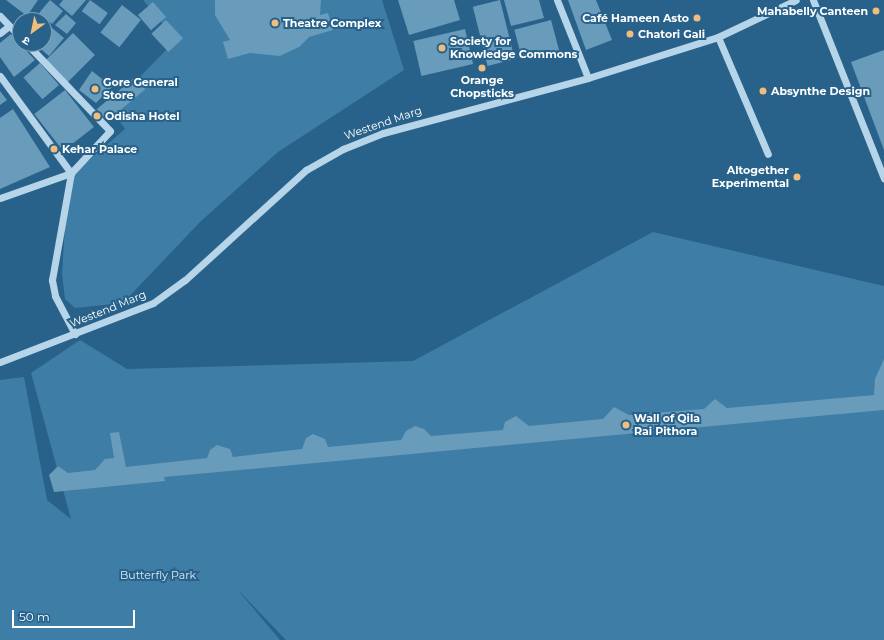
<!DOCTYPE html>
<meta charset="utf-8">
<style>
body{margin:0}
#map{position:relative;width:884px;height:640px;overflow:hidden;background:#28628a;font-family:Montserrat,"Noto Sans Devanagari",sans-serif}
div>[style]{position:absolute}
.green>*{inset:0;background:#3d7da6}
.building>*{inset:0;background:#699bbb;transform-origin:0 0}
.minor>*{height:7px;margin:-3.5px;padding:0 3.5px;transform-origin:3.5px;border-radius:3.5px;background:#b6d5e9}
.dots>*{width:11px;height:11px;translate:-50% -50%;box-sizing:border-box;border:2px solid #28628a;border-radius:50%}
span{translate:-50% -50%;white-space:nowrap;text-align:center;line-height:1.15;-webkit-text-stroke:4px #28628a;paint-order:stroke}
.poi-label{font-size:11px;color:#fff;font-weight:700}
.right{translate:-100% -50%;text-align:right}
.left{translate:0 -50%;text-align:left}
.street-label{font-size:11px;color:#fff}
.park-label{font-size:11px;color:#daecf7}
.north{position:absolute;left:12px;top:12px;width:40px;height:40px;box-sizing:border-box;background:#28628a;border:1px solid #7ea1b9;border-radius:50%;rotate:213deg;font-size:11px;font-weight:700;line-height:16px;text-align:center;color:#fff}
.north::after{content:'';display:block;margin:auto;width:14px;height:18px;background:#f1bd7c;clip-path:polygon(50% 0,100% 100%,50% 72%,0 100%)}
.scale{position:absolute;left:12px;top:610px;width:123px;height:18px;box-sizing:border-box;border:2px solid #fff;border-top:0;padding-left:5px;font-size:12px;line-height:14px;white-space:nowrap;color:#fff;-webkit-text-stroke:3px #28628a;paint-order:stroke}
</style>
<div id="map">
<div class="green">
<div style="clip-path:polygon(143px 0,382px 0,404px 70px,278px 152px,200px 222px,123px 303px,75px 308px,65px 299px,62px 274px,68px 178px,125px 129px,110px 107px,176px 40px)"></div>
<div style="clip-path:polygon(653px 232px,884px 286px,884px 640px,286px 640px,237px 589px,280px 640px,0 640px,0 380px,24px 377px,47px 500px,71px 519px,31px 373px,80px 340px,127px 369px,413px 361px)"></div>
</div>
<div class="building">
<div style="clip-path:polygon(6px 0,38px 0,27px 16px)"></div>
<div style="left:50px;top:0;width:17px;height:17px;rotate:40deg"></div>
<div style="clip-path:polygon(63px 0,86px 0,72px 16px,59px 5px)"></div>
<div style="left:90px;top:0;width:22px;height:14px;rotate:36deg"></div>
<div style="clip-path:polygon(215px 0,321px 0,320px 15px,328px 13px,333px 30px,309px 37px,299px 47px,280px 56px,250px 53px,228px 59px,223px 42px,230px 40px,215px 15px)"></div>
<div style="clip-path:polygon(398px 0,454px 0,460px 20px,409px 35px)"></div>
<div style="left:500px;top:0;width:61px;height:28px;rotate:76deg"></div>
<div style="clip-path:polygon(504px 0,539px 0,544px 18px,511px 26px)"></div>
<div style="clip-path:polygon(568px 0,596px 0,612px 40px,586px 50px)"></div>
<div style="left:153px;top:2px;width:20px;height:20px;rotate:49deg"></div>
<div style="left:122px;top:5px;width:24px;height:35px;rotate:38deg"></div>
<div style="clip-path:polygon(35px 14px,43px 20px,29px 20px)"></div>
<div style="clip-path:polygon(66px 14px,76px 23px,67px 34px,55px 25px)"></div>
<div style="left:166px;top:20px;width:25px;height:20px;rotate:47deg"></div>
<div style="left:551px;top:20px;width:31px;height:38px;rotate:75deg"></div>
<div style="clip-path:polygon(44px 21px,64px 38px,49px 56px,35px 44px,44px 44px)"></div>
<div style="left:465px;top:29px;width:36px;height:53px;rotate:77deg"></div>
<div style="left:73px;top:33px;width:31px;height:39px;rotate:45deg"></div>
<div style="clip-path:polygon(11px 34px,35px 60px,14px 77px,0 57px,0 43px)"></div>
<div style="clip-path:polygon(884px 50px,884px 150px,851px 62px)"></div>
<div style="left:40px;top:63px;width:29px;height:22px;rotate:49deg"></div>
<div style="clip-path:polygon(92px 71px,112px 87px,96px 103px,79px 90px)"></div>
<div style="left:135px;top:77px;width:16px;height:50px;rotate:50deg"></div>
<div style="left:65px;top:90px;width:47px;height:39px;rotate:52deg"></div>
<div style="clip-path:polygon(0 91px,7px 100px,0 105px)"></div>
<div style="clip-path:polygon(13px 109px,50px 167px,0 189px,0 118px)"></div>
<div style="clip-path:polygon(884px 359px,884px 410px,164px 477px,165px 481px,54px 492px,49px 475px,58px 466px,68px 473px,95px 470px,105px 459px,114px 458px,110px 433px,119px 432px,126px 467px,207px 458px,210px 450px,217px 445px,230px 449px,233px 457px,302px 449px,306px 438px,313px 434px,325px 439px,328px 447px,401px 440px,406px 431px,415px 426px,424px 429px,431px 436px,503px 430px,505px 422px,516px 416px,529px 426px,603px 419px,614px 407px,629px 415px,704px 409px,715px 399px,727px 408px,874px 395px,875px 379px)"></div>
</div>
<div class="minor">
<div style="left:557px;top:0;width:84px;rotate:68.3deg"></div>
<div style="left:813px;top:0;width:192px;rotate:68.3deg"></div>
<div style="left:0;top:16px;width:29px;rotate:46deg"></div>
<div style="left:0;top:33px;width:11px;rotate:-38deg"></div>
<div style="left:718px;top:37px;width:127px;rotate:66.9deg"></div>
<div style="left:27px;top:44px;width:120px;rotate:46.3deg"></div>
<div style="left:110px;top:131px;width:57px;rotate:132.9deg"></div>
<div style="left:71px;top:173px;width:109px;rotate:100.1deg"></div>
<div style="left:52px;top:280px;width:16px;rotate:79deg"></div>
<div style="left:55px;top:296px;width:43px;rotate:62.2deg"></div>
<div style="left:0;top:76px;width:120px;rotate:53.8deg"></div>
<div style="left:71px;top:173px;width:75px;rotate:160.6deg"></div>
<div style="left:0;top:362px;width:164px;rotate:-21.1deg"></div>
<div style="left:153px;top:303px;width:39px;rotate:-36deg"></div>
<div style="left:185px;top:280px;width:164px;rotate:-42.3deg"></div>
<div style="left:306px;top:170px;width:43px;rotate:-29.6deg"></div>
<div style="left:343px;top:149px;width:43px;rotate:-21.8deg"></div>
<div style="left:383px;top:133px;width:212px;rotate:-15deg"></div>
<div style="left:588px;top:78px;width:136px;rotate:-17.5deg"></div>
<div style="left:718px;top:37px;width:86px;rotate:-25.4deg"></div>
</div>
<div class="dots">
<div style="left:876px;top:11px;background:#f1bd7c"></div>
<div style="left:697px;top:18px;background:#f1bd7c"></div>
<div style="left:275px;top:23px;background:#f1bd7c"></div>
<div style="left:630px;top:34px;background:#f1bd7c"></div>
<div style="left:442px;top:48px;background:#f1bd7c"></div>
<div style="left:482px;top:68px;background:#f1bd7c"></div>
<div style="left:95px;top:89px;background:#f1bd7c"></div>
<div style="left:763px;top:91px;background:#f1bd7c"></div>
<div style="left:97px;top:116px;background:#f1bd7c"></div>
<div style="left:54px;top:149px;background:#f1bd7c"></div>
<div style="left:797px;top:177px;background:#f1bd7c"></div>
<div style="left:626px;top:425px;background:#f1bd7c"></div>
</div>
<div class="poi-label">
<span class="right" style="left:868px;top:11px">Mahabelly Canteen</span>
<span class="right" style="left:689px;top:18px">Café Hameen Asto</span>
<span class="left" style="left:283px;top:23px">Theatre Complex</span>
<span class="left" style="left:638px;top:34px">Chatori Gali</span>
<span class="left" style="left:450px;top:48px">Society for<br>Knowledge Commons</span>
<span style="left:482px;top:87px">Orange<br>Chopsticks</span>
<span class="left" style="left:103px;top:89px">Gore General<br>Store</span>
<span class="left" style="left:771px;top:91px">Absynthe Design</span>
<span class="left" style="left:105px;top:116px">Odisha Hotel</span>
<span class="left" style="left:62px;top:149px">Kehar Palace</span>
<span class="right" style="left:789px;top:177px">Altogether<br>Experimental</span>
<span class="left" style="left:634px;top:425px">Wall of Qila<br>Rai Pithora</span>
</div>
<div class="street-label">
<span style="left:383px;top:123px;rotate:-19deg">Westend Marg</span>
<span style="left:108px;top:309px;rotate:-22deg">Westend Marg</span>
</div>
<div class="park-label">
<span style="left:158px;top:575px">Butterfly Park</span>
</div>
<div class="north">उ</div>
<div class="scale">50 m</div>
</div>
